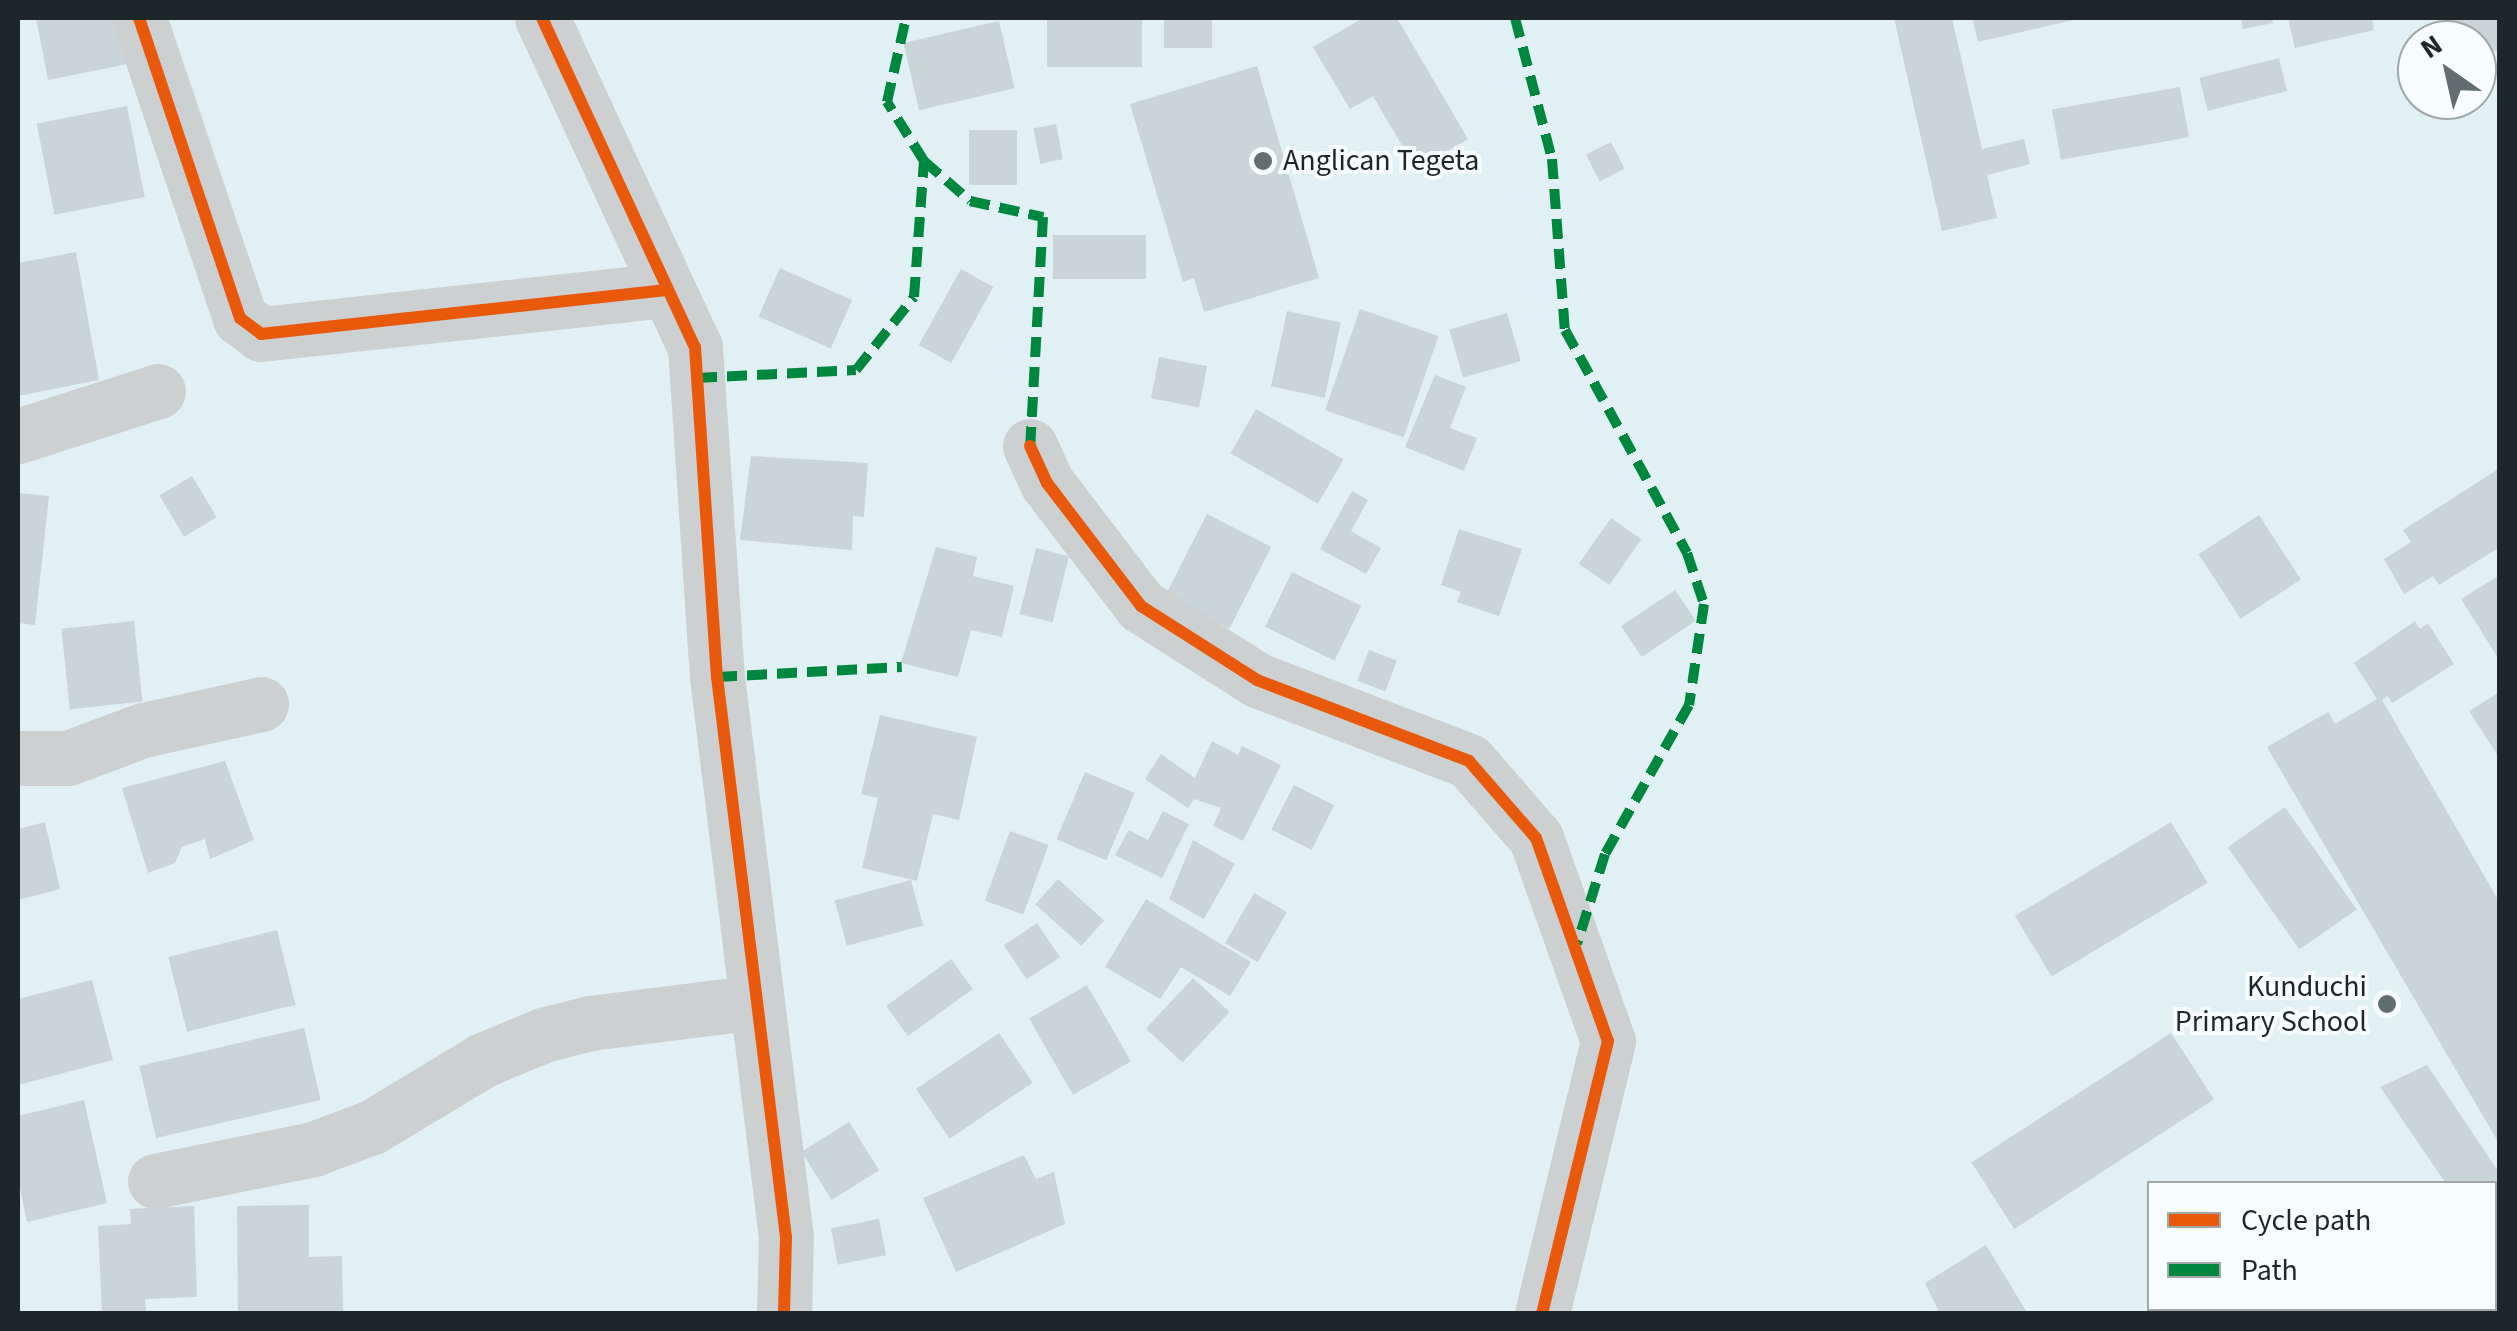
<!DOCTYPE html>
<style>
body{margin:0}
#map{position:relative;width:2517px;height:1331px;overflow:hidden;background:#e1f0f4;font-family:"Source Sans 3",sans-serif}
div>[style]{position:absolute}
.building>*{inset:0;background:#c9d5d8;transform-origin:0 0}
.minor>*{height:55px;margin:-27.5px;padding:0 27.5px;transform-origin:27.5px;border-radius:27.5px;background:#ccd0d0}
.quiet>*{height:10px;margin-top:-5px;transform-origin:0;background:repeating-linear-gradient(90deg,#00873e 0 20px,transparent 0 30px)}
.cycleway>*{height:12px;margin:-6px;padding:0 6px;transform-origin:6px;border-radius:6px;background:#e8590c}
.dots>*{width:28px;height:28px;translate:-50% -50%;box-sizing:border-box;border:5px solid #f7fdfe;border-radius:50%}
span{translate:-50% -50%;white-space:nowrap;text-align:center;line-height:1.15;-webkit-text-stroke:8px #f7fdfe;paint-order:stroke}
.poi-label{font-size:30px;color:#1d272a}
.left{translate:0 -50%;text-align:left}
.right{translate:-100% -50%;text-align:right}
.frame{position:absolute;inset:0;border:20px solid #1d272a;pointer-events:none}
.legend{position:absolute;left:2147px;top:1181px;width:350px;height:130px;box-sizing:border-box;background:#f7fdfe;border:2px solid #a0a7a9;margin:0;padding:12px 18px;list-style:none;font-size:30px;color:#1d272a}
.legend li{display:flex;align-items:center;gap:20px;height:50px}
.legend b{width:50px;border:2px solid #a0a7a9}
.north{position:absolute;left:2397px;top:20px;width:100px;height:100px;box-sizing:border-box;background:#f7fdfe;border:2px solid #a0a7a9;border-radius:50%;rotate:326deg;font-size:28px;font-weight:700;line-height:40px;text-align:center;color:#1d272a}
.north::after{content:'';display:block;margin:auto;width:35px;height:45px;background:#626d71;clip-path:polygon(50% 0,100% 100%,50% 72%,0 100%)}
</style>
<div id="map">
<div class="building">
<div style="clip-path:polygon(36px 18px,124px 18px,133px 63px,48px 80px)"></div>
<div style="left:1047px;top:18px;width:95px;height:49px"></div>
<div style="left:1164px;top:18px;width:48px;height:30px"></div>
<div style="clip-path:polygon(1363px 18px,1397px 18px,1468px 139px,1416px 169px,1373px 96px,1350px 109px,1313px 47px)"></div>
<div style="clip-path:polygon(1894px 18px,1952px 18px,1982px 149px,2024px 139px,2030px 164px,1987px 175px,1997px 218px,1942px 231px)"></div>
<div style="clip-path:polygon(1972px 18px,2078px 18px,2078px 19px,1978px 42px)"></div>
<div style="clip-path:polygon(2241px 18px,2272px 18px,2273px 23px,2243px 29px)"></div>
<div style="clip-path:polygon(2288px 18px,2372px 18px,2374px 30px,2295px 48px)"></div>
<div style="clip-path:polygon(2441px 18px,2500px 18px,2500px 50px,2477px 55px,2477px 40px,2447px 40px)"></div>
<div style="left:999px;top:21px;width:69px;height:98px;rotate:77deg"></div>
<div style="left:2279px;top:58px;width:34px;height:82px;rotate:76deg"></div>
<div style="clip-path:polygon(1257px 66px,1319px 278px,1204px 312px,1194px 278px,1183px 282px,1130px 104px)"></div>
<div style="left:2180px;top:87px;width:51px;height:130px;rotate:80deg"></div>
<div style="left:127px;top:106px;width:93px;height:92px;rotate:79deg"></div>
<div style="left:1056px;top:124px;width:36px;height:23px;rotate:79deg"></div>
<div style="left:969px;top:130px;width:48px;height:55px"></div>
<div style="left:1611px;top:142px;width:30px;height:28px;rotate:63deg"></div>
<div style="left:1146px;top:235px;width:44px;height:93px;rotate:90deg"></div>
<div style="clip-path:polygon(76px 252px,99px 380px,18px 396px,18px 263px)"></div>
<div style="left:780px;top:268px;width:79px;height:53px;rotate:24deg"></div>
<div style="left:961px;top:269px;width:37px;height:87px;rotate:29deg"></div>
<div style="left:1360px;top:309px;width:83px;height:107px;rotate:19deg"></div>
<div style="left:1287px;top:311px;width:55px;height:77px;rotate:12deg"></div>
<div style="left:1507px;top:313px;width:50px;height:60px;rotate:74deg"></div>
<div style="left:1159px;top:357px;width:49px;height:42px;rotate:11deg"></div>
<div style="clip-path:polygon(1435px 375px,1466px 387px,1450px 428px,1477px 438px,1464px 471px,1405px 447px)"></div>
<div style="left:1256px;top:409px;width:101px;height:51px;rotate:30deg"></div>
<div style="clip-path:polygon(751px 456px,868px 463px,864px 517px,853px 516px,852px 550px,740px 540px)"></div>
<div style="clip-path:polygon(2500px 468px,2500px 547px,2439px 585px,2433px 576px,2404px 594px,2384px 559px,2411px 542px,2403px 530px)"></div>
<div style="left:192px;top:476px;width:48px;height:38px;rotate:59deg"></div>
<div style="clip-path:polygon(1352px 491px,1368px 500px,1351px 531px,1381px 548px,1366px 574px,1320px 549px)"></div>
<div style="clip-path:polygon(18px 493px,49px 496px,35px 625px,18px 623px)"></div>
<div style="left:1207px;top:514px;width:72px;height:92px;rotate:27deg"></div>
<div style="left:2259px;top:515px;width:77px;height:72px;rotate:57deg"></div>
<div style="left:1611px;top:518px;width:37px;height:56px;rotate:35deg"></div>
<div style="clip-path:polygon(1459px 529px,1522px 549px,1499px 616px,1457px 602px,1461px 592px,1441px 585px)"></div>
<div style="clip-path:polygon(936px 547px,977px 557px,973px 576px,1014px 586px,1002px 637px,971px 630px,958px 677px,901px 663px)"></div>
<div style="left:1036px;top:548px;width:34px;height:68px;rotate:14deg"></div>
<div style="left:1292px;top:572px;width:77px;height:61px;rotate:26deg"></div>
<div style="clip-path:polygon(2500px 575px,2500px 661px,2461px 599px)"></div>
<div style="left:1675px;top:590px;width:37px;height:65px;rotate:56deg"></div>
<div style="left:134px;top:621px;width:81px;height:73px;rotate:84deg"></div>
<div style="clip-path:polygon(2415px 621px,2420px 629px,2428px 623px,2454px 664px,2392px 703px,2388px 696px,2382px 700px,2500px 903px,2500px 1145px,2267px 747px,2328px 712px,2335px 724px,2377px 699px,2354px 663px)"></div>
<div style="left:1369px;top:650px;width:30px;height:33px;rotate:21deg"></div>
<div style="clip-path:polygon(2500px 692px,2500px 759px,2469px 711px)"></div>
<div style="clip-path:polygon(880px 715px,977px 737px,959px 820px,933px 814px,917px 881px,862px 868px,878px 798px,861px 794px)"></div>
<div style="clip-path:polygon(1212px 741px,1238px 755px,1242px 746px,1281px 765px,1243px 841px,1213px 826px,1221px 808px,1194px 799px,1188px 808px,1145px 779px,1161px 754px,1195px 778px)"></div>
<div style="clip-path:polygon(225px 761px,254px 840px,210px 859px,205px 839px,182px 847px,175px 863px,148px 873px,122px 788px)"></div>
<div style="left:1085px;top:772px;width:54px;height:73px;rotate:23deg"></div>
<div style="left:1294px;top:785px;width:45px;height:50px;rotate:27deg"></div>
<div style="left:2285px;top:807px;width:125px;height:70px;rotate:55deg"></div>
<div style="clip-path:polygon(1163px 811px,1189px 824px,1162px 878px,1115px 855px,1129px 830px,1148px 840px)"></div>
<div style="clip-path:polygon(45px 822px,60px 889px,18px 900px,18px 829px)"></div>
<div style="left:2171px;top:822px;width:71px;height:182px;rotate:59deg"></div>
<div style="left:1010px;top:831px;width:41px;height:74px;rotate:20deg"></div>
<div style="clip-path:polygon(1193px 840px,1235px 864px,1204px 919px,1169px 899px)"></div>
<div style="left:1058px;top:879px;width:62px;height:34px;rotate:42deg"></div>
<div style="left:911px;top:880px;width:47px;height:79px;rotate:75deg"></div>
<div style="left:1254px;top:893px;width:38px;height:58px;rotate:30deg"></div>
<div style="clip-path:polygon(1146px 899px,1251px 962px,1230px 996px,1181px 967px,1160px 999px,1105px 967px)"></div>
<div style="left:1037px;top:923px;width:41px;height:40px;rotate:56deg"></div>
<div style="left:277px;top:930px;width:77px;height:112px;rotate:76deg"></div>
<div style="left:951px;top:959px;width:37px;height:80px;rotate:54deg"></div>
<div style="left:1193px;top:978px;width:50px;height:69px;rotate:43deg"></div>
<div style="clip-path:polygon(92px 980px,113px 1060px,18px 1085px,18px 999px)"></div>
<div style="left:1087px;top:985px;width:88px;height:67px;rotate:60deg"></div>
<div style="left:304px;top:1028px;width:74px;height:169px;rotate:77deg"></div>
<div style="left:999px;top:1033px;width:60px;height:100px;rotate:56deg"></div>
<div style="left:2171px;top:1033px;width:79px;height:238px;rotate:57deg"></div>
<div style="clip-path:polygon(2427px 1065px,2500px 1174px,2500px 1187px,2445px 1182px,2380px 1087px)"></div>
<div style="clip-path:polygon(84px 1100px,107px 1203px,27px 1222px,18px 1178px,18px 1116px)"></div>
<div style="left:849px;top:1122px;width:57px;height:56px;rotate:58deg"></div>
<div style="clip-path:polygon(1024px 1155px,1036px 1179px,1054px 1172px,1065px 1224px,956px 1272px,923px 1198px)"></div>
<div style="clip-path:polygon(309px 1205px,309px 1257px,342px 1256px,343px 1311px,238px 1312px,237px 1206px)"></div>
<div style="clip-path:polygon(194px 1206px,197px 1297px,145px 1299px,146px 1314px,102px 1314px,98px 1226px,131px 1224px,130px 1209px)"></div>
<div style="left:879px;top:1219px;width:37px;height:49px;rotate:79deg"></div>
<div style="clip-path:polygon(1986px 1245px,2028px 1314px,1940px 1314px,1925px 1283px)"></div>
<div style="clip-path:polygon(2238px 1308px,2396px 1308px,2229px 1314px)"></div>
</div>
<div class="minor">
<div style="left:139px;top:18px;width:317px;rotate:71.4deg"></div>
<div style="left:240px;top:318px;width:26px;rotate:37deg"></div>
<div style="left:261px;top:334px;width:408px;rotate:-6.2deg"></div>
<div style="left:542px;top:18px;width:363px;rotate:65.1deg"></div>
<div style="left:695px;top:347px;width:331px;rotate:86.2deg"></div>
<div style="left:717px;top:677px;width:564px;rotate:82.98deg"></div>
<div style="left:786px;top:1237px;width:77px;rotate:91.5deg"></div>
<div style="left:18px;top:436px;width:147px;rotate:-17.8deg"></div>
<div style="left:1030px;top:446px;width:41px;rotate:65.3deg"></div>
<div style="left:1047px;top:483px;width:155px;rotate:52.6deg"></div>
<div style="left:1141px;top:606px;width:138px;rotate:32.5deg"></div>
<div style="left:1257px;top:680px;width:227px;rotate:20.9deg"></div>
<div style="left:1469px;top:761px;width:102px;rotate:49deg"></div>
<div style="left:1536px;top:838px;width:215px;rotate:70.5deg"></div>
<div style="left:1608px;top:1041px;width:281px;rotate:103.6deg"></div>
<div style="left:18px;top:758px;width:50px"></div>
<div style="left:68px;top:758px;width:80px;rotate:-20.5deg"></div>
<div style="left:143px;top:730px;width:121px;rotate:-12.4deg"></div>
<div style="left:155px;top:1181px;width:161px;rotate:-11.4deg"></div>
<div style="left:313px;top:1149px;width:63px;rotate:-20.4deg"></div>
<div style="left:372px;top:1127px;width:130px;rotate:-31.1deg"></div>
<div style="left:483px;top:1060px;width:65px;rotate:-22.6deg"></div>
<div style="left:543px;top:1035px;width:49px;rotate:-14.3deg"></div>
<div style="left:590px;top:1023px;width:168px;rotate:-7.2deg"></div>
</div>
<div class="quiet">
<div style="left:1515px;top:18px;width:146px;rotate:75.3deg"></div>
<div style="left:1552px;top:159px;width:171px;rotate:85.7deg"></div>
<div style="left:1565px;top:330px;width:254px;rotate:61.3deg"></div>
<div style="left:1687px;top:553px;width:54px;rotate:71.6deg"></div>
<div style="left:1704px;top:604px;width:102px;rotate:98.4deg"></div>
<div style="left:1689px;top:705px;width:171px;rotate:119.4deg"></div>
<div style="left:1605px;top:854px;width:94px;rotate:107.3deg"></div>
<div style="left:924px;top:161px;width:61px;rotate:41deg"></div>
<div style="left:970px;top:201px;width:75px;rotate:12.4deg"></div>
<div style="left:1043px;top:217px;width:229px;rotate:93.2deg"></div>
<div style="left:697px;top:378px;width:159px;rotate:-2.9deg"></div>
<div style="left:856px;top:370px;width:93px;rotate:-51.5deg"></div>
<div style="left:914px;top:297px;width:136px;rotate:-85.8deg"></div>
<div style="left:924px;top:161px;width:70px;rotate:-122.1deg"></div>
<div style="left:887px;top:102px;width:86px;rotate:-77.3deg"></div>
<div style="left:717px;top:677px;width:185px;rotate:-3.1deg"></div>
</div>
<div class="cycleway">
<div style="left:139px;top:18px;width:317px;rotate:71.4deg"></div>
<div style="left:240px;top:318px;width:26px;rotate:37deg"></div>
<div style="left:261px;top:334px;width:408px;rotate:-6.2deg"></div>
<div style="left:542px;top:18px;width:363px;rotate:65.1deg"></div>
<div style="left:695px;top:347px;width:331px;rotate:86.2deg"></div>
<div style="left:717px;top:677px;width:564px;rotate:82.98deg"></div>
<div style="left:786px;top:1237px;width:77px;rotate:91.5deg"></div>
<div style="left:1030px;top:446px;width:41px;rotate:65.3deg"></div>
<div style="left:1047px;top:483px;width:155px;rotate:52.6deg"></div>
<div style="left:1141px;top:606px;width:138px;rotate:32.5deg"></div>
<div style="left:1257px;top:680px;width:227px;rotate:20.9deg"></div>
<div style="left:1469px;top:761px;width:102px;rotate:49deg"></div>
<div style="left:1536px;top:838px;width:215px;rotate:70.5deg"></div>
<div style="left:1608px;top:1041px;width:281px;rotate:103.6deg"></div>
</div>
<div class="dots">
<div style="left:1263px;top:161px;background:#626d71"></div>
<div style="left:2387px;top:1004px;background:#626d71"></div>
</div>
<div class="poi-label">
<span class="left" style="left:1283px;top:161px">Anglican Tegeta</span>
<span class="right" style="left:2367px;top:1004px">Kunduchi<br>Primary School</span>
</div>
<div class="frame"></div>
<ul class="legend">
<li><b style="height:12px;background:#e8590c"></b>Cycle path</li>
<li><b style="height:12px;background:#00873e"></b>Path</li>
</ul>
<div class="north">N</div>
</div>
